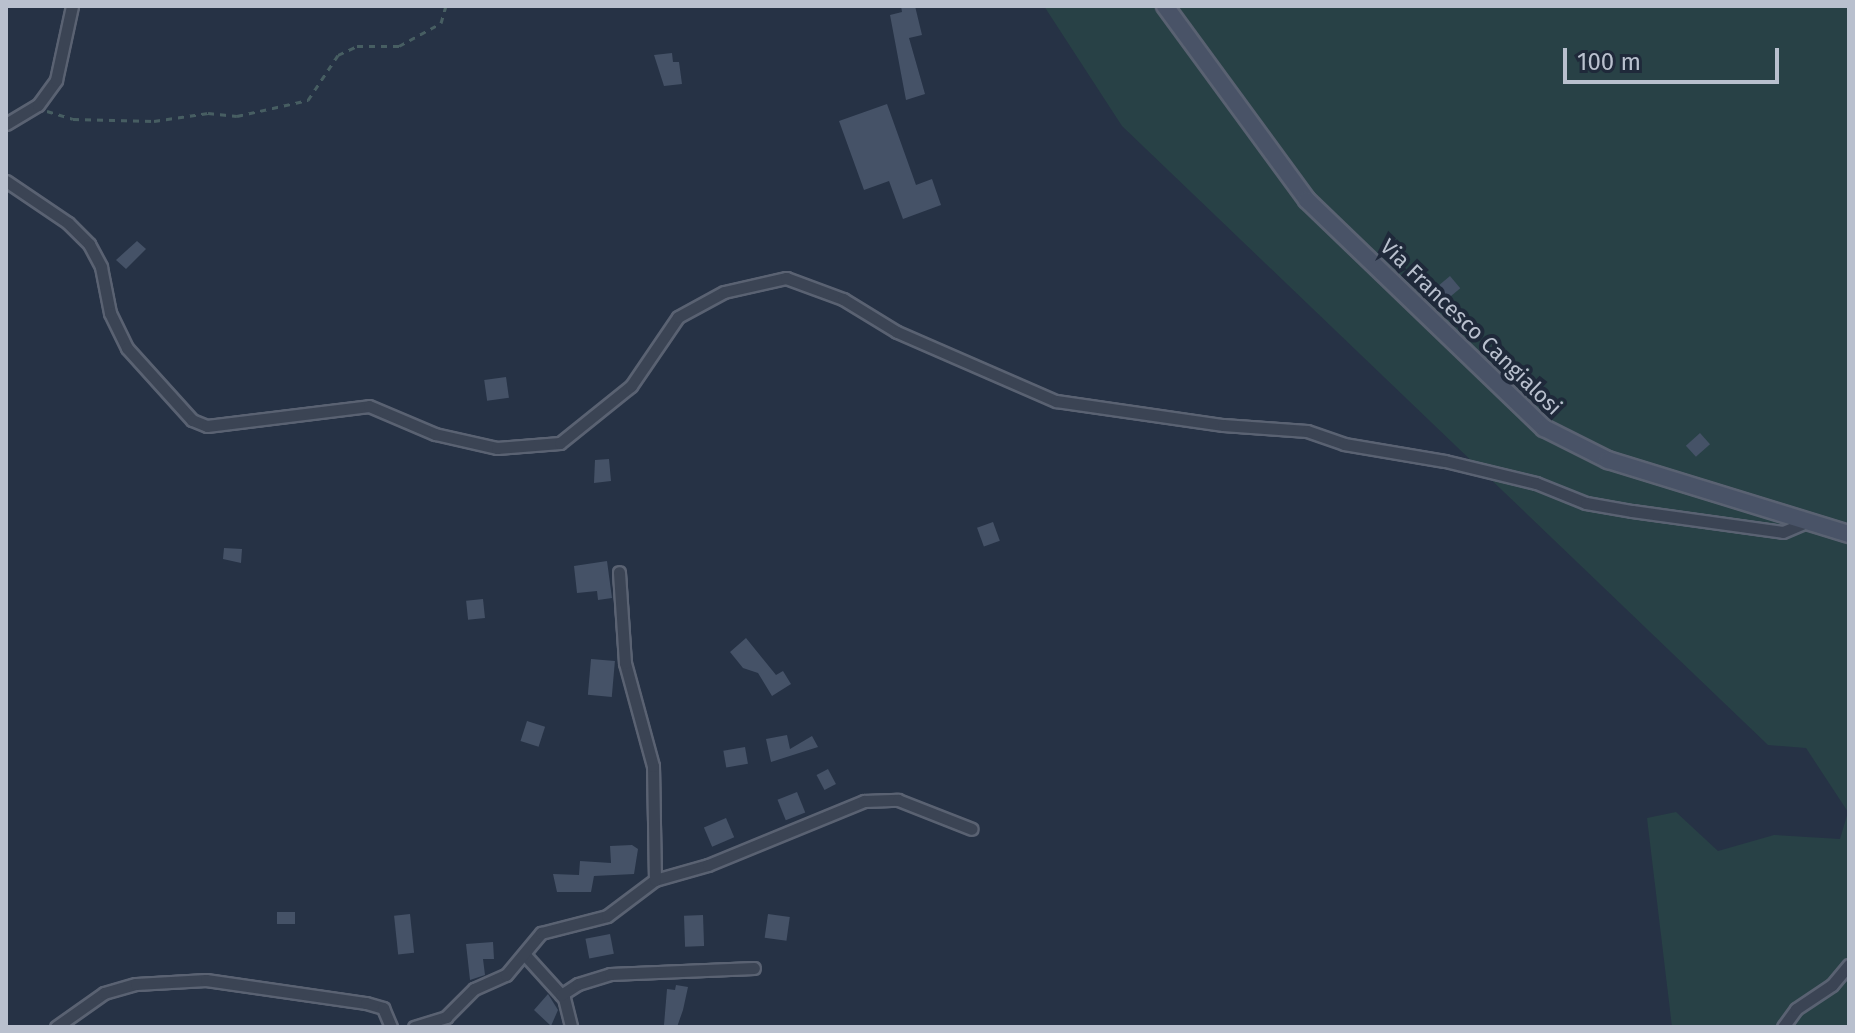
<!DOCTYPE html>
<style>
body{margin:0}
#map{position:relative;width:1855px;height:1033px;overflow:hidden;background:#263245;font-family:"Fira Sans",sans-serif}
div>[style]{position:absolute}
.green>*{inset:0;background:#284146}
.building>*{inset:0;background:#455267;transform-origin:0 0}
.path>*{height:3px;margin-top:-1.5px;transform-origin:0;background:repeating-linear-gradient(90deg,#475e62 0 6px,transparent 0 12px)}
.roads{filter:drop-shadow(2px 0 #5a6272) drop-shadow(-2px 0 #5a6272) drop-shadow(0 2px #5a6272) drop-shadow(0 -2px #5a6272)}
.street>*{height:11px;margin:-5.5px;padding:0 5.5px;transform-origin:5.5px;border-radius:5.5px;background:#3b4454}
.secondary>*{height:16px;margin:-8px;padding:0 8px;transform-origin:8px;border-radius:8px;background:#495367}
span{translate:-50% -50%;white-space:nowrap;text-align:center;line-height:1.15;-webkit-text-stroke:8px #1f293a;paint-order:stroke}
.street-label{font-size:22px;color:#b9c0ce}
.frame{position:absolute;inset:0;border:8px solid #b9c0ce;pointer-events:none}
.scale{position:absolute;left:1563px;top:48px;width:216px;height:36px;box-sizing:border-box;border:4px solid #b9c0ce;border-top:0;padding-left:10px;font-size:24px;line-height:28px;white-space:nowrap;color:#b9c0ce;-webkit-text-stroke:6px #1f293a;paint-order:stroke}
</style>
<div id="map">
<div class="green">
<div style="clip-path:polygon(1044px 6px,1849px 6px,1849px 1027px,1672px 1027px,1647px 818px,1676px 812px,1718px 851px,1774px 835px,1840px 839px,1848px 812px,1806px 748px,1768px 745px,1122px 126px)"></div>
</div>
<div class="building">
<div style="clip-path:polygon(901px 6px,915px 6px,922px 35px,909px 38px,925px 94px,906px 100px,890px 15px,902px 12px)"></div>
<div style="clip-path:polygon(672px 53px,673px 62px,679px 62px,682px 84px,664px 86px,654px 55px)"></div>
<div style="clip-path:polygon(887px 104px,916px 185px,932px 179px,941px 205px,903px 219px,889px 181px,864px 190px,839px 121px)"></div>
<div style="clip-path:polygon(137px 241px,146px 249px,126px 269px,116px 260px)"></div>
<div style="left:1450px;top:276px;width:16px;height:23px;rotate:50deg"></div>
<div style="left:506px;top:377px;width:21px;height:22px;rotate:82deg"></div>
<div style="left:1700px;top:433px;width:15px;height:19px;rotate:48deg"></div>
<div style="clip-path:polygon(609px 459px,611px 481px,594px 483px,595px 460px)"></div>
<div style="left:993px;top:522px;width:20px;height:17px;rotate:70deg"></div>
<div style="clip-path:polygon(224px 548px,242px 549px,241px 563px,223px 559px)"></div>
<div style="clip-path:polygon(607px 561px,612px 598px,598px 600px,597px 591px,577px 593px,574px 566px)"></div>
<div style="left:483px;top:599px;width:19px;height:17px;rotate:84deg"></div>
<div style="clip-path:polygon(746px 638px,776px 675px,783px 671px,791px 684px,772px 696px,758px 673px,743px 668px,730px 652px)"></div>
<div style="left:591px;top:659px;width:24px;height:36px;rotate:5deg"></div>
<div style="left:527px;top:721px;width:19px;height:21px;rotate:18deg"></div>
<div style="clip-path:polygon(787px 735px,790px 749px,812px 736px,818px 747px,771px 762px,766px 739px)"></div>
<div style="left:745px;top:747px;width:17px;height:22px;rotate:80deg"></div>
<div style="left:828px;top:769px;width:17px;height:13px;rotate:62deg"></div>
<div style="left:797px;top:792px;width:22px;height:21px;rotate:68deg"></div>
<div style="left:726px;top:818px;width:21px;height:24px;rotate:67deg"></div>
<div style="clip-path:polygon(632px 845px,638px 849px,634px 874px,594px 876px,591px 892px,557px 892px,553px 874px,579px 875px,580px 861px,611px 863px,610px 846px)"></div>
<div style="left:277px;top:912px;width:18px;height:12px"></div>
<div style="left:410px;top:914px;width:39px;height:16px;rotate:84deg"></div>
<div style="left:768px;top:914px;width:22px;height:24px;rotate:8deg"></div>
<div style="left:703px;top:915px;width:31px;height:19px;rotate:88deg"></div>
<div style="left:610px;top:934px;width:20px;height:25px;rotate:79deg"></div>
<div style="clip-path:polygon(493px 942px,494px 959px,483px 959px,485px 975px,470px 980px,466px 944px)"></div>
<div style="clip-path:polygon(676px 985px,688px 987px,683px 1010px,677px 1027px,664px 1025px,667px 989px,675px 990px)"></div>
<div style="clip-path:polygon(548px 994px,558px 1010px,551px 1026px,534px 1010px)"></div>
</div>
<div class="path">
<div style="left:47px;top:111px;width:27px;rotate:17deg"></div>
<div style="left:73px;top:119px;width:81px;rotate:1.4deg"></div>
<div style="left:154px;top:121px;width:55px;rotate:-8.4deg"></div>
<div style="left:208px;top:113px;width:29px;rotate:6deg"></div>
<div style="left:237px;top:116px;width:73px;rotate:-12.7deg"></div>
<div style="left:308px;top:100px;width:54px;rotate:-56.3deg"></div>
<div style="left:338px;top:55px;width:21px;rotate:-25deg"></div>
<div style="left:357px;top:46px;width:42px"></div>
<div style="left:399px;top:46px;width:48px;rotate:-28.7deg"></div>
<div style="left:441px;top:23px;width:18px;rotate:-74deg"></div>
</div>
<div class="roads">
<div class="street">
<div style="left:6px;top:124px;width:37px;rotate:-31deg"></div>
<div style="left:38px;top:105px;width:31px;rotate:-54deg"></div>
<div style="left:56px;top:80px;width:76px;rotate:-77.8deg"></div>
<div style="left:6px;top:181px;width:75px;rotate:34.1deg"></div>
<div style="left:68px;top:223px;width:30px;rotate:45deg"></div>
<div style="left:89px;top:244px;width:26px;rotate:62deg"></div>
<div style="left:101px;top:267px;width:47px;rotate:78.9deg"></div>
<div style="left:110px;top:313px;width:39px;rotate:64deg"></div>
<div style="left:127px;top:348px;width:97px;rotate:47.9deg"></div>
<div style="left:192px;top:420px;width:16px;rotate:22deg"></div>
<div style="left:207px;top:426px;width:163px;rotate:-7deg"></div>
<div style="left:369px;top:406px;width:72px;rotate:23deg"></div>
<div style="left:435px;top:434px;width:64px;rotate:12.7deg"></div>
<div style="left:497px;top:448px;width:63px;rotate:-4.5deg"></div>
<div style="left:560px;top:443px;width:91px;rotate:-38.8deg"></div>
<div style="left:631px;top:386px;width:83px;rotate:-55.7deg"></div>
<div style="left:678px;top:317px;width:52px;rotate:-28.5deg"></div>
<div style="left:724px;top:292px;width:64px;rotate:-12.7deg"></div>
<div style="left:786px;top:278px;width:61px;rotate:20.2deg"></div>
<div style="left:843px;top:299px;width:63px;rotate:31.4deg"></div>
<div style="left:897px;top:332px;width:173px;rotate:23.5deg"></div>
<div style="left:1056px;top:401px;width:169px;rotate:8.2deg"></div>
<div style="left:1223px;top:425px;width:84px;rotate:4.1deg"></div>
<div style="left:1307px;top:431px;width:39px;rotate:19deg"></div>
<div style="left:1344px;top:444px;width:102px;rotate:9.6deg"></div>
<div style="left:1445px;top:461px;width:94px;rotate:13.6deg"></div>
<div style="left:1536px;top:483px;width:54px;rotate:21.8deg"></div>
<div style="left:1586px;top:503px;width:47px;rotate:9.9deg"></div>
<div style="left:1632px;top:511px;width:152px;rotate:7.9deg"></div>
<div style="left:1783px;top:532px;width:28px;rotate:-23deg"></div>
<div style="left:655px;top:880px;width:55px;rotate:-15.8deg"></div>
<div style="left:708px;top:865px;width:169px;rotate:-22.3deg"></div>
<div style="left:864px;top:801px;width:34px;rotate:-2deg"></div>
<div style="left:898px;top:800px;width:79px;rotate:21.4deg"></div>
<div style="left:525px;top:955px;width:58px;rotate:47.8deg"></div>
<div style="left:564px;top:998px;width:30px;rotate:76deg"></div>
<div style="left:561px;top:995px;width:20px;rotate:-33deg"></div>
<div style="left:578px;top:984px;width:34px;rotate:-17deg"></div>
<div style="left:610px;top:974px;width:144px;rotate:-2.4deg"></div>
<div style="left:56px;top:1027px;width:59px;rotate:-35.3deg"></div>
<div style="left:104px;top:993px;width:33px;rotate:-16deg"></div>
<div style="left:136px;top:984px;width:70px;rotate:-3.3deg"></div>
<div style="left:206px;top:980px;width:162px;rotate:8.2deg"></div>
<div style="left:366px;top:1003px;width:18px;rotate:16deg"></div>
<div style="left:383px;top:1008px;width:21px;rotate:67deg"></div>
<div style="left:414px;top:1027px;width:34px;rotate:-17deg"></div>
<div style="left:446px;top:1017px;width:40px;rotate:-45deg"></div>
<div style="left:474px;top:989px;width:35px;rotate:-24deg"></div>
<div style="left:506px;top:975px;width:55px;rotate:-50.2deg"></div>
<div style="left:541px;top:933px;width:68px;rotate:-14.4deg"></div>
<div style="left:607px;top:916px;width:60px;rotate:-36.9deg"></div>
<div style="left:655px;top:880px;width:114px;rotate:-91deg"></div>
<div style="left:653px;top:766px;width:107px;rotate:-105.2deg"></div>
<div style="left:625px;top:663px;width:91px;rotate:-93.8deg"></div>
<div style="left:1783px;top:1027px;width:22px;rotate:-54deg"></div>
<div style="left:1796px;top:1009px;width:43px;rotate:-33.7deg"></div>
<div style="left:1832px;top:985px;width:26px;rotate:-50deg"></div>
</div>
<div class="secondary">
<div style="left:1165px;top:6px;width:240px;rotate:53.8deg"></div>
<div style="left:1307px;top:200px;width:329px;rotate:43.9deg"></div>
<div style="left:1544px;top:428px;width:72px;rotate:26.6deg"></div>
<div style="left:1608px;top:460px;width:252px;rotate:17.1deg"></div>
</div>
</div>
<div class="street-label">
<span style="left:1471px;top:327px;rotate:44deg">Via Francesco Cangialosi</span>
</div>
<div class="frame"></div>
<div class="scale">100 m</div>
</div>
